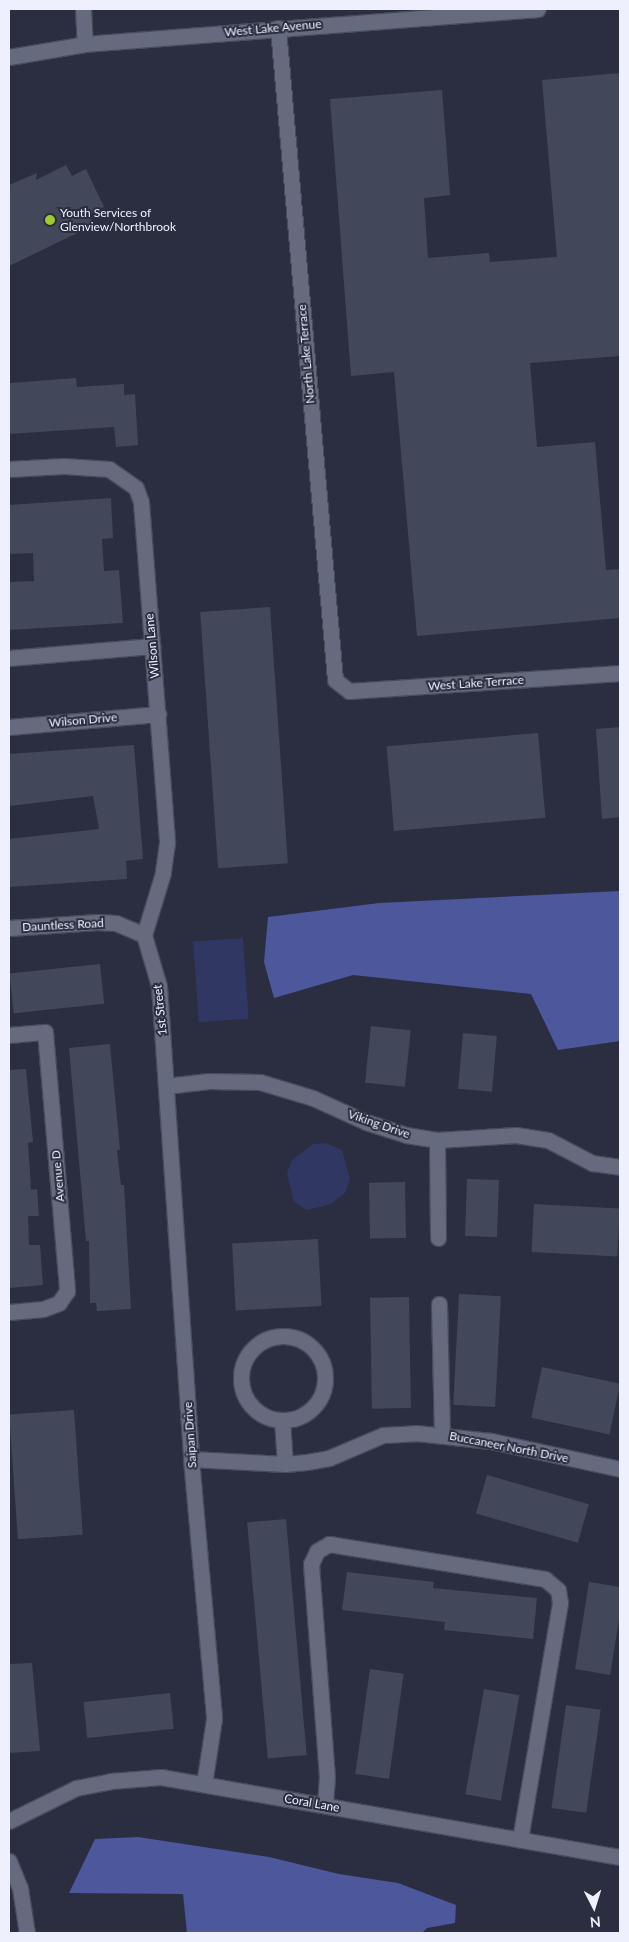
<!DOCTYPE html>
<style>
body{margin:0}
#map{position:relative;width:629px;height:1942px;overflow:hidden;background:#2a2e40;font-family:Lato,sans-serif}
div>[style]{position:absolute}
.green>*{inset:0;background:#303762;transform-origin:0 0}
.water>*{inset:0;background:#4c579c}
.building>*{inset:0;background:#42475a;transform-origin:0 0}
.roads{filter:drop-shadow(1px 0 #484b5a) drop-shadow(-1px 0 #484b5a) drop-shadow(0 1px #484b5a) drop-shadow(0 -1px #484b5a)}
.minor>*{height:15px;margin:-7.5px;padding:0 7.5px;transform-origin:7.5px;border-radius:7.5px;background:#656a7e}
.minor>.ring{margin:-7.5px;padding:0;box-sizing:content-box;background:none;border:15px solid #656a7e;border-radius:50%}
.dots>*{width:14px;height:14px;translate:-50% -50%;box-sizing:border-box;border:2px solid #2a2e40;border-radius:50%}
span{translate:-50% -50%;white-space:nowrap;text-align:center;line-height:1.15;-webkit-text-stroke:4px #2a2e40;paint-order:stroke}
.street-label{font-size:12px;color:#eef1fd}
.poi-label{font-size:12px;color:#eef1fd}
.left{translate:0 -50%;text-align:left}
.frame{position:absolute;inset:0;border:10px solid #eef1fd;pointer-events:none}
.north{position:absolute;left:569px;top:1882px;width:50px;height:50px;-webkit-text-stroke:4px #2a2e40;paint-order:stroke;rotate:175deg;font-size:14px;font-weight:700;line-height:20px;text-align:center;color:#eef1fd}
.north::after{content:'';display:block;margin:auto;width:18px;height:22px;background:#eef1fd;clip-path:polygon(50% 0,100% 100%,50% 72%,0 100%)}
</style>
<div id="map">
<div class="green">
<div style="left:243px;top:938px;width:81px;height:50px;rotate:86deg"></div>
<div style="clip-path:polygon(326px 1143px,342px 1150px,350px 1179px,345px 1193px,331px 1204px,307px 1210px,294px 1202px,287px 1173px,292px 1160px,313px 1144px)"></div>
</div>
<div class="water">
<div style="clip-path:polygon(620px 891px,620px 1041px,558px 1050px,531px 994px,353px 975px,274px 998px,264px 962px,268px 917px,379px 903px)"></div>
<div style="clip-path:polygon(138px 1837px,269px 1857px,339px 1874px,398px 1883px,456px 1905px,455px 1923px,427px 1928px,422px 1933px,187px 1933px,183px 1894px,69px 1893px,95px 1839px)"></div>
</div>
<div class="building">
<div style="clip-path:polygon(620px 73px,620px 356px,530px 363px,537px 447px,595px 442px,606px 570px,620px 569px,620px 618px,417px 636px,394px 372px,351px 376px,330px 99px,442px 90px,450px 195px,424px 198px,428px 258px,489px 253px,490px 262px,557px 257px,542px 80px)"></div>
<div style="clip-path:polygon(66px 165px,72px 176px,86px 169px,104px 207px,89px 215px,94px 225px,9px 266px,9px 185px,37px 173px,36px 180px)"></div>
<div style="clip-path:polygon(76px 378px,77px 387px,124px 384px,124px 395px,135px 394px,138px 445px,116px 447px,114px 427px,9px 434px,10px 383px)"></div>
<div style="clip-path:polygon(111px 498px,113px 538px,102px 539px,104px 571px,119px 570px,123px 623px,9px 630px,9px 582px,34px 581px,33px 553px,9px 554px,9px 505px)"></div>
<div style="left:270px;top:607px;width:257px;height:70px;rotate:86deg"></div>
<div style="clip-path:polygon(620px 727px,620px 817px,602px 819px,596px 729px)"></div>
<div style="left:538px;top:733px;width:85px;height:152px;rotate:85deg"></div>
<div style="clip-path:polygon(134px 745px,143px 859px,126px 861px,127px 879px,9px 887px,9px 839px,99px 829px,93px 796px,9px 806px,9px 754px)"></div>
<div style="left:100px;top:964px;width:40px;height:91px;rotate:84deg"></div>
<div style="left:371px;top:1026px;width:40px;height:57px;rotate:6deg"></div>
<div style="left:463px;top:1033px;width:34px;height:56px;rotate:5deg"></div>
<div style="clip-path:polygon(110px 1044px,120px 1150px,117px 1150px,121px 1185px,124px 1185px,131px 1309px,97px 1311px,96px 1303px,90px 1303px,89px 1241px,86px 1241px,69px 1048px)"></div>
<div style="clip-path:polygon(26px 1069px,33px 1142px,28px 1143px,31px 1190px,37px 1189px,39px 1216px,28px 1216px,29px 1245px,40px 1245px,43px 1285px,9px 1288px,9px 1070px)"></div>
<div style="left:467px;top:1179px;width:32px;height:57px;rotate:2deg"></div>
<div style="left:405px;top:1182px;width:56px;height:36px;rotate:89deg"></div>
<div style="left:534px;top:1204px;width:86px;height:48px;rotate:3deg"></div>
<div style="left:318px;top:1239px;width:67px;height:86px;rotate:87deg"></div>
<div style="left:459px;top:1294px;width:42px;height:111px;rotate:3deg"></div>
<div style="left:409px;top:1297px;width:111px;height:39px;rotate:89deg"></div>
<div style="left:542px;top:1367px;width:80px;height:52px;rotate:12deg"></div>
<div style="left:74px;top:1410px;width:125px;height:65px;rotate:86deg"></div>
<div style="left:487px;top:1475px;width:106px;height:40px;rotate:16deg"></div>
<div style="left:286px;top:1519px;width:237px;height:39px;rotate:85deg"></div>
<div style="clip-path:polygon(347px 1572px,434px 1582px,433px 1588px,537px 1598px,533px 1639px,444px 1630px,445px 1622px,342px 1610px)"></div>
<div style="clip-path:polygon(589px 1582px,620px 1587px,620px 1614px,610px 1675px,575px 1669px)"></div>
<div style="clip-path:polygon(32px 1663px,40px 1751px,9px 1753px,9px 1664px)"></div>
<div style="left:370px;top:1669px;width:34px;height:106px;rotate:8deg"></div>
<div style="left:484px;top:1689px;width:36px;height:107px;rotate:10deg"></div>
<div style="left:170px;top:1693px;width:36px;height:87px;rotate:84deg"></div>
<div style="left:566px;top:1705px;width:35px;height:104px;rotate:8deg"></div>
</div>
<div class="roads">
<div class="minor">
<div style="left:83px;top:9px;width:35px;rotate:87deg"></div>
<div style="left:278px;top:28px;width:654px;rotate:85deg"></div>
<div style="left:335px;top:680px;width:18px;rotate:38deg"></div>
<div style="left:349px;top:691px;width:272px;rotate:-3.8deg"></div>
<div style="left:9px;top:57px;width:77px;rotate:-9.7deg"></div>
<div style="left:85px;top:44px;width:454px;rotate:-4.4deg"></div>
<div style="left:9px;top:469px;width:55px;rotate:-3.1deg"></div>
<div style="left:64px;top:466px;width:45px;rotate:3.8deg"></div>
<div style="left:109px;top:469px;width:33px;rotate:35deg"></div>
<div style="left:136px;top:488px;width:15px;rotate:70deg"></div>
<div style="left:141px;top:502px;width:342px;rotate:85.6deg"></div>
<div style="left:167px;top:843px;width:30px;rotate:98deg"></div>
<div style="left:163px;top:873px;width:65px;rotate:107deg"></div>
<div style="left:144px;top:935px;width:53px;rotate:73.6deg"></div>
<div style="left:159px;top:986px;width:474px;rotate:86.1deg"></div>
<div style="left:191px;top:1459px;width:261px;rotate:84.9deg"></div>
<div style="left:214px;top:1719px;width:66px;rotate:98.7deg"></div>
<div style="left:9px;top:658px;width:144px;rotate:-4.8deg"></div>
<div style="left:9px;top:727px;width:150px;rotate:-5deg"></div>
<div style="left:9px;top:928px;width:88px;rotate:-3.9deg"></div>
<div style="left:97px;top:922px;width:19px;rotate:3deg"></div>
<div style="left:116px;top:923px;width:30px;rotate:23deg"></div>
<div style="left:9px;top:1035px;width:36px;rotate:-5deg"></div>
<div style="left:45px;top:1032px;width:260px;rotate:85.1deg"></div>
<div style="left:67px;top:1291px;width:14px;rotate:124deg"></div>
<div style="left:59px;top:1303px;width:17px;rotate:159deg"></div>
<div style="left:43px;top:1309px;width:34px;rotate:175deg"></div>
<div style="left:166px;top:1086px;width:43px;rotate:-6.6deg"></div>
<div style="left:209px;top:1081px;width:51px;rotate:1.1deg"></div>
<div style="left:260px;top:1082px;width:55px;rotate:16.8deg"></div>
<div style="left:313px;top:1098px;width:58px;rotate:24.4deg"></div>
<div style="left:366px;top:1122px;width:42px;rotate:18deg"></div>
<div style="left:406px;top:1135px;width:31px;rotate:9deg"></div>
<div style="left:437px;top:1140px;width:79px;rotate:-3.6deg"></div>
<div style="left:516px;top:1135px;width:32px;rotate:9deg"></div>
<div style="left:548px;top:1140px;width:50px;rotate:27.6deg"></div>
<div style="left:592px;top:1163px;width:28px;rotate:8deg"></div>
<div style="left:437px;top:1140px;width:98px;rotate:89.4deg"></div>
<div style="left:439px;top:1304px;width:131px;rotate:88.7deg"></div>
<div class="ring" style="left:241px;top:1336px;width:69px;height:69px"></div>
<div style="left:282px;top:1420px;width:44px;rotate:86.1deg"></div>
<div style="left:191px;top:1459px;width:94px;rotate:3deg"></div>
<div style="left:285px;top:1464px;width:22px;rotate:-5deg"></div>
<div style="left:307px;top:1462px;width:22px;rotate:-10deg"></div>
<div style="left:329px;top:1458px;width:59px;rotate:-23.1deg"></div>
<div style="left:383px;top:1435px;width:33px;rotate:-3deg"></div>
<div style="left:416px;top:1433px;width:75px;rotate:6.1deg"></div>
<div style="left:491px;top:1441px;width:132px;rotate:12.2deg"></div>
<div style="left:325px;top:1805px;width:28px;rotate:-86deg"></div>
<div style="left:327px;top:1777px;width:214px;rotate:-94.3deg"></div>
<div style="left:311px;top:1564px;width:14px;rotate:-65deg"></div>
<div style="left:317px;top:1551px;width:14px;rotate:-30deg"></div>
<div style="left:329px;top:1544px;width:219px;rotate:9.2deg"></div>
<div style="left:545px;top:1579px;width:17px;rotate:40deg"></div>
<div style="left:558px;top:1590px;width:13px;rotate:81deg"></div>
<div style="left:560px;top:1603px;width:240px;rotate:99.6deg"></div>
<div style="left:9px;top:1821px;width:75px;rotate:-26.2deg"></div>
<div style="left:76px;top:1788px;width:36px;rotate:-11deg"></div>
<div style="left:111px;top:1781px;width:50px;rotate:-4.6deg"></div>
<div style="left:161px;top:1777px;width:466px;rotate:9.9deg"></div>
<div style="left:9px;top:1861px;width:29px;rotate:68deg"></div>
<div style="left:20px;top:1888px;width:46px;rotate:81.2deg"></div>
</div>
</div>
<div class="dots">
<div style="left:50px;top:220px;background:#9fca2e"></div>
</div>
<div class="street-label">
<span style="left:273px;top:28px;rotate:-5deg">West Lake Avenue</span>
<span style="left:306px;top:354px;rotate:-95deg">North Lake Terrace</span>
<span style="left:152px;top:646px;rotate:-95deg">Wilson Lane</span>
<span style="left:476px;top:683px;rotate:-4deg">West Lake Terrace</span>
<span style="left:83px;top:720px;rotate:-5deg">Wilson Drive</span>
<span style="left:63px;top:925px;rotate:-3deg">Dauntless Road</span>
<span style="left:160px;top:1010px;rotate:-96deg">1st Street</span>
<span style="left:379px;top:1124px;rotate:19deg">Viking Drive</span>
<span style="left:58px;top:1176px;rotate:-95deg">Avenue D</span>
<span style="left:190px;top:1435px;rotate:-94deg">Saipan Drive</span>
<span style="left:509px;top:1447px;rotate:11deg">Buccaneer North Drive</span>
<span style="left:312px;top:1803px;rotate:10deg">Coral Lane</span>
</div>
<div class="poi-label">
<span class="left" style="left:60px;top:220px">Youth Services of<br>Glenview/Northbrook</span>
</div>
<div class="frame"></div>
<div class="north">N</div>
</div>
